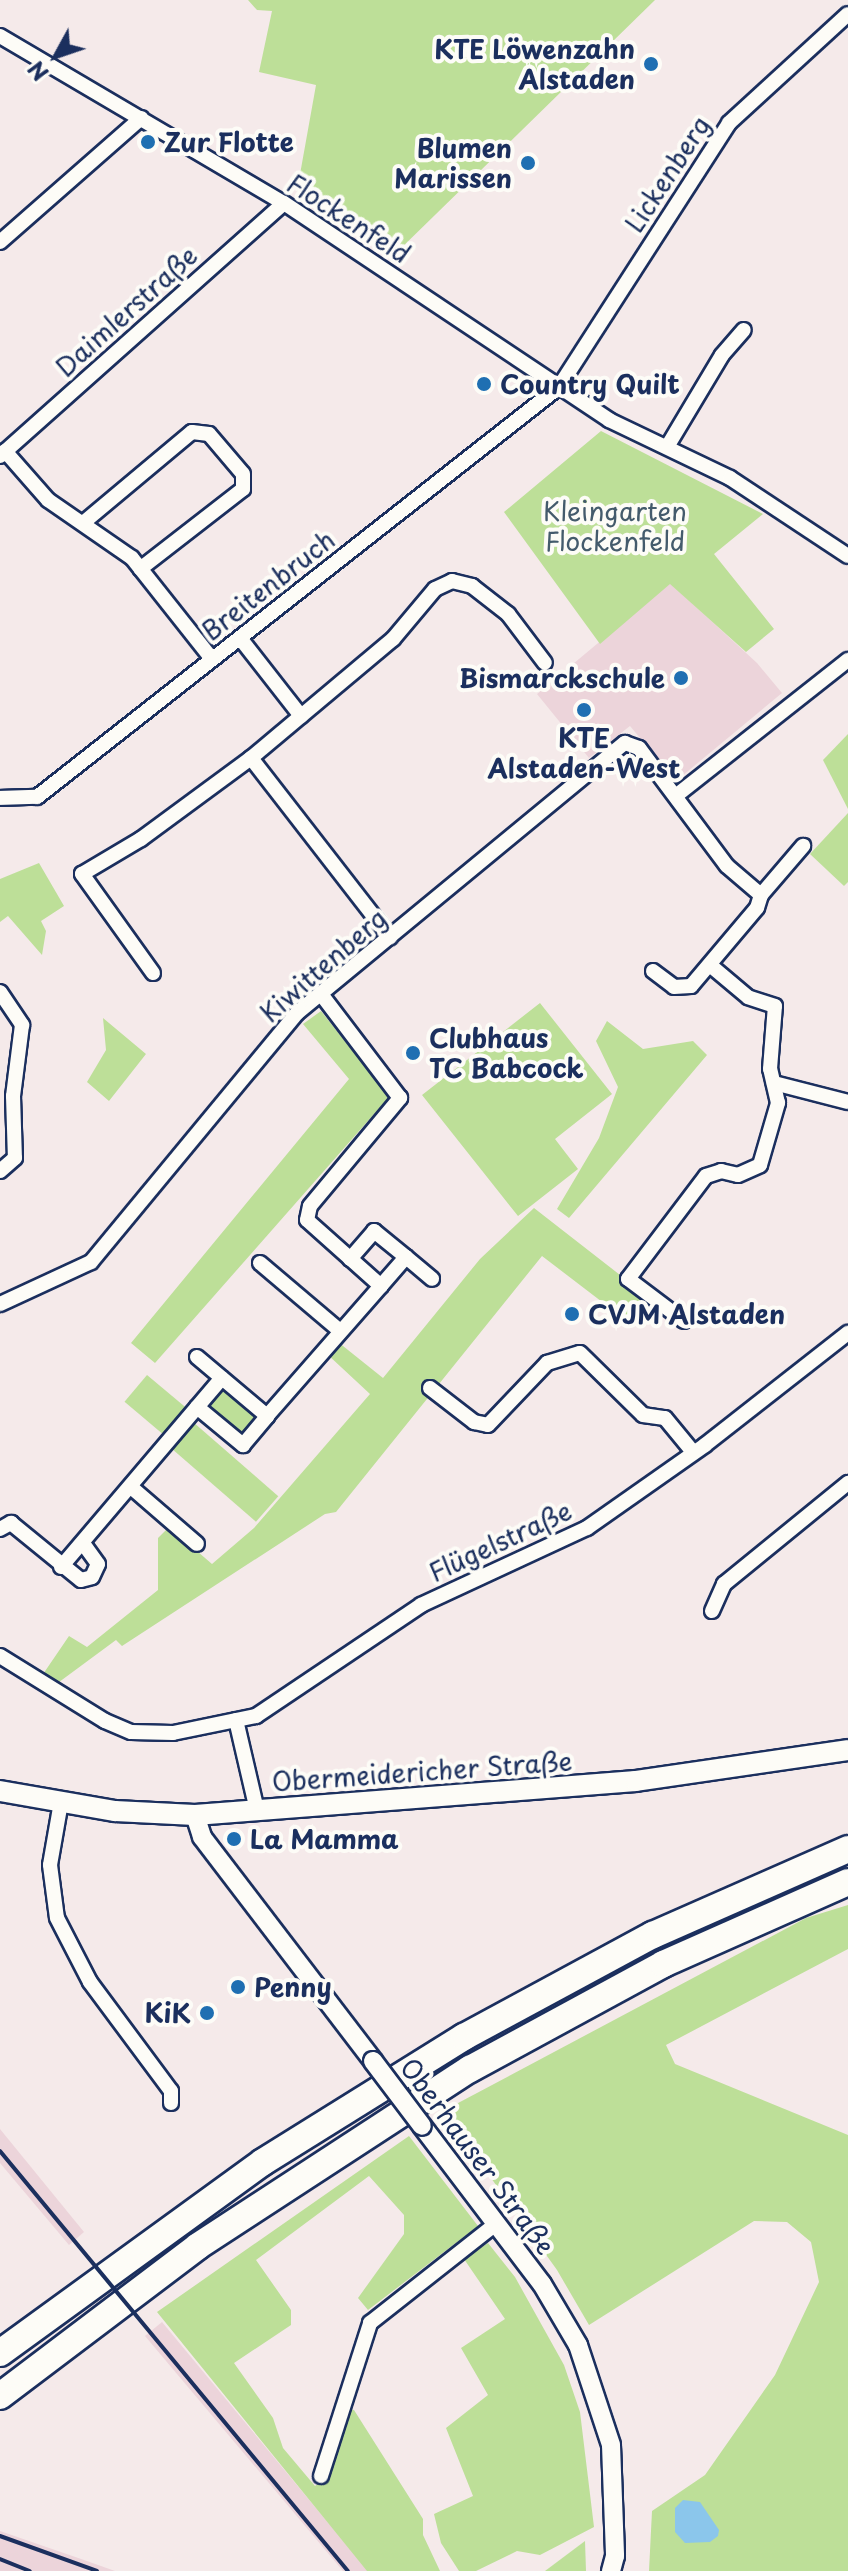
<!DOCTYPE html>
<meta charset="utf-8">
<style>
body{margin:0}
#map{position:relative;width:848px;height:2571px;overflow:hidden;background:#f5eaea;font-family:"Playpen Sans",sans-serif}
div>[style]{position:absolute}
.built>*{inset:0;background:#ecd4da}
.green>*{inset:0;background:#bddf98;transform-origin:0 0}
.water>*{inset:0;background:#8bc6eb}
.roads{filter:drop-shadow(2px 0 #1b2f5e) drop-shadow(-2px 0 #1b2f5e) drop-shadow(0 2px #1b2f5e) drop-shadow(0 -2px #1b2f5e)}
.minor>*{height:14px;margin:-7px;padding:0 7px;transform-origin:7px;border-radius:7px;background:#fdfcf7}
.tertiary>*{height:18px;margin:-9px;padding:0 9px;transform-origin:9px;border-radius:9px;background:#fdfcf7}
.secondary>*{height:20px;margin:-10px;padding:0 10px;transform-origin:10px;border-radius:10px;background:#fdfcf7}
.motorway>*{height:26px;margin:-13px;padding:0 13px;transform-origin:13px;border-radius:13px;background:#fdfcf7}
.rail>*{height:4px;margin:-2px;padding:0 2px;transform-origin:2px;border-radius:2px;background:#1b2f5e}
.bridges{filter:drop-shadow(2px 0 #1b2f5e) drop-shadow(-2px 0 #1b2f5e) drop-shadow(0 2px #1b2f5e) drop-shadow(0 -2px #1b2f5e)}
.tertiary-bridge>*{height:18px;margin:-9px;padding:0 9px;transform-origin:9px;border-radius:9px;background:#fdfcf7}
.dots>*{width:22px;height:22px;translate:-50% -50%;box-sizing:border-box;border:4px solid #fdfcf7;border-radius:50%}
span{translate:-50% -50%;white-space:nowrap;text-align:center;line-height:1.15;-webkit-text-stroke:8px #fdfcf7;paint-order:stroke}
.poi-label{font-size:26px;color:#1b2f5e;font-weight:700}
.right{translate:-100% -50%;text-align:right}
.left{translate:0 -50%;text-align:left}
.street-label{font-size:26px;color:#1b2f5e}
.park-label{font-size:26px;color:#445b6c}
.north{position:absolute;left:16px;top:16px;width:80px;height:80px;-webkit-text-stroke:6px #fdfcf7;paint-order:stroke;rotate:230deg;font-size:22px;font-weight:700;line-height:32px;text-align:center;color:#1b2f5e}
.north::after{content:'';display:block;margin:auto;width:28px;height:36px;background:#1b2f5e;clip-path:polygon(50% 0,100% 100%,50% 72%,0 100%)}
</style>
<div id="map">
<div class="built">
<div style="clip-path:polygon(670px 583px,757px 663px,782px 693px,676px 781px,630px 726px,589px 758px,537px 694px)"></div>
<div style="clip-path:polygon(0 2129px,84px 2232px,69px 2245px,0 2163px)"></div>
<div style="clip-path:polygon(162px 2322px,368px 2571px,343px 2571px,145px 2336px)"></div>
<div style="clip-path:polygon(0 2531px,84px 2560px,115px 2571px,0 2571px)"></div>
</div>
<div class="green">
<div style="clip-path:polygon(248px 0,655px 0,393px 256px,297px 191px,316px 85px,259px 72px,272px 11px,257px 10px)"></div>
<div style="clip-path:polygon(601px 431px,763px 514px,714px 554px,774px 629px,746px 652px,670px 584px,600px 644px,504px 512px)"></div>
<div style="clip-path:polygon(848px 734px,848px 809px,823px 760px)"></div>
<div style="clip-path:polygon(848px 813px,848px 882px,844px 886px,810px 854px)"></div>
<div style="clip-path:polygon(39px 863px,64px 906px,41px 921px,46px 931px,42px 955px,8px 916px,0 922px,0 879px)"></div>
<div style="clip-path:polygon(540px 1003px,612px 1094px,555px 1139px,578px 1169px,518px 1216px,422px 1095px)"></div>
<div style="clip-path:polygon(321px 1011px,389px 1097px,155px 1363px,131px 1343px,349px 1079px,303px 1024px)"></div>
<div style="clip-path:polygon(103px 1018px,146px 1054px,109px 1101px,87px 1082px,106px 1050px)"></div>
<div style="clip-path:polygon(607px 1021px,643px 1049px,693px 1041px,707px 1055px,569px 1218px,557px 1209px,599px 1138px,618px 1087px,596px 1041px)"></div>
<div style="clip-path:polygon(534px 1208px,647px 1296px,627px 1321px,542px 1256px,336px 1512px,325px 1514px,122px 1646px,116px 1640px,51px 1688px,39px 1680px,69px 1636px,87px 1647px,158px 1590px,158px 1538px,169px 1527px,212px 1564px,254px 1528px,370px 1394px,327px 1354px,338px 1342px,383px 1378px,480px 1259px)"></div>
<div style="left:147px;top:1375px;width:55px;height:35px;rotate:40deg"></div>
<div style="clip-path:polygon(222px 1387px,259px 1415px,241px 1436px,207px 1404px)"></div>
<div style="left:193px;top:1422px;width:113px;height:34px;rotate:41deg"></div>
<div style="clip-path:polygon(848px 1905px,848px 1949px,666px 2045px,675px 2064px,848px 2135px,848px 2571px,649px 2571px,652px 2511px,705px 2475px,775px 2375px,819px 2282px,811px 2242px,787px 2222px,754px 2221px,589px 2325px,557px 2270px,443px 2111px,806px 1918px)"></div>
<div style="clip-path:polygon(409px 2136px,478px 2226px,368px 2310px,358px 2298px,404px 2234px,404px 2215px,369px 2176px,256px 2260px,291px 2310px,291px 2325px,234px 2363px,273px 2418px,283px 2448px,315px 2486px,326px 2478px,349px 2409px,354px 2410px,423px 2519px,423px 2535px,440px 2571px,367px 2571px,157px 2312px)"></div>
<div style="clip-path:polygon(488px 2243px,515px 2277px,564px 2365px,580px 2412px,594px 2527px,540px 2555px,517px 2551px,476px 2571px,459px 2571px,441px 2543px,434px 2514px,473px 2496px,446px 2428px,488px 2395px,461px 2348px,505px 2319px,464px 2259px)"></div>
<div style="clip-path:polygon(585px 2541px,586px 2571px,545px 2571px)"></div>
</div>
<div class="water">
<div style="clip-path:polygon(683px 2500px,700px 2502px,719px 2530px,718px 2536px,710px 2542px,685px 2543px,675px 2532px,675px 2508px)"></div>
</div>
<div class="roads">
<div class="minor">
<div style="left:0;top:36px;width:329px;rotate:30.5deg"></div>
<div style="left:284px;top:203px;width:391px;rotate:33.7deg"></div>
<div style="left:609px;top:420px;width:134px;rotate:25.6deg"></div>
<div style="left:730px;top:478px;width:141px;rotate:33.5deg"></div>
<div style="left:0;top:242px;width:188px;rotate:-41.3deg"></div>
<div style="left:667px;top:447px;width:107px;rotate:-59.1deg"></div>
<div style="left:722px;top:355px;width:33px;rotate:-49deg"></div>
<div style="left:5px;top:451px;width:65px;rotate:48.7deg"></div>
<div style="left:48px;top:500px;width:102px;rotate:34.6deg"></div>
<div style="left:132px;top:558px;width:129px;rotate:51.6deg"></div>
<div style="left:0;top:456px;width:380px;rotate:-41.7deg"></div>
<div style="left:83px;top:523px;width:142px;rotate:-39.9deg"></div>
<div style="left:192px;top:432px;width:17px;rotate:7deg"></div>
<div style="left:209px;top:434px;width:52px;rotate:49.6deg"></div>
<div style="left:243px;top:474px;width:15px;rotate:90deg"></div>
<div style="left:243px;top:489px;width:130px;rotate:142.2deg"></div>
<div style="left:240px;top:638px;width:99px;rotate:52deg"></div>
<div style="left:251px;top:758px;width:227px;rotate:52.2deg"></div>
<div style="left:677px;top:795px;width:218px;rotate:-38.3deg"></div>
<div style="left:0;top:798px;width:37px;rotate:-2deg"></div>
<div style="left:37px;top:797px;width:664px;rotate:-38.15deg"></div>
<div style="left:559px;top:387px;width:314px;rotate:-57.2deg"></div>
<div style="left:729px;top:123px;width:161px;rotate:-42.5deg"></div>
<div style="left:653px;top:971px;width:26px;rotate:37deg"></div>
<div style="left:674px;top:987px;width:17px;rotate:-3deg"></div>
<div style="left:691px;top:986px;width:102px;rotate:-49.8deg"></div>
<div style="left:757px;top:908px;width:14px;rotate:-73deg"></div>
<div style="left:153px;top:973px;width:122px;rotate:-125.6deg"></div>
<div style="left:82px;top:874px;width:69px;rotate:-30.7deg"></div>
<div style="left:141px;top:839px;width:137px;rotate:-36.4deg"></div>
<div style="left:251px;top:758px;width:185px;rotate:-40deg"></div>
<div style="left:393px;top:639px;width:65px;rotate:-50deg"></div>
<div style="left:435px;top:589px;width:19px;rotate:-25deg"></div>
<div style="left:452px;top:581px;width:21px;rotate:14deg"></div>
<div style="left:472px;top:586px;width:46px;rotate:37.9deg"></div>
<div style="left:508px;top:614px;width:61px;rotate:52.9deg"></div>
<div style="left:0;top:992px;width:40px;rotate:56deg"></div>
<div style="left:22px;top:1025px;width:72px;rotate:97.2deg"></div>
<div style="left:13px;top:1096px;width:62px;rotate:88.2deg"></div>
<div style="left:15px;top:1158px;width:20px;rotate:139deg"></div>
<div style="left:774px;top:1083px;width:76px;rotate:14.4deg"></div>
<div style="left:406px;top:1257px;width:34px;rotate:40deg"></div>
<div style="left:350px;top:1259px;width:37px;rotate:-49deg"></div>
<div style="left:374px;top:1231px;width:41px;rotate:39.1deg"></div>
<div style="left:406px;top:1257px;width:38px;rotate:131deg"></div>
<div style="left:260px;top:1263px;width:104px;rotate:40.3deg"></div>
<div style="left:0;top:1304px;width:100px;rotate:-24.8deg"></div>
<div style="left:91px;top:1262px;width:323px;rotate:-50.4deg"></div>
<div style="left:297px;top:1013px;width:425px;rotate:-39.5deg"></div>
<div style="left:625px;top:743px;width:15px;rotate:20deg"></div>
<div style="left:639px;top:748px;width:147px;rotate:53.3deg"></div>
<div style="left:727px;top:866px;width:45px;rotate:40.5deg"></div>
<div style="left:761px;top:895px;width:65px;rotate:-49.4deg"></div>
<div style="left:684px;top:1321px;width:70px;rotate:-143.1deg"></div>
<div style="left:628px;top:1279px;width:129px;rotate:-52.9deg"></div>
<div style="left:706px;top:1176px;width:16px;rotate:-18deg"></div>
<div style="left:721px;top:1171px;width:17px;rotate:13deg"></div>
<div style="left:738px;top:1175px;width:24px;rotate:-24deg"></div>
<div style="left:760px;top:1165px;width:65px;rotate:-73.8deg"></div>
<div style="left:778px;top:1103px;width:35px;rotate:-103deg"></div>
<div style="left:770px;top:1069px;width:63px;rotate:-85.5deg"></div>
<div style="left:775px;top:1006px;width:28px;rotate:-162deg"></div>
<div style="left:748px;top:997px;width:50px;rotate:-139.9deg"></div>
<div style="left:197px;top:1357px;width:92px;rotate:40.1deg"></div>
<div style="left:267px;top:1416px;width:173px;rotate:-48.8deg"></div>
<div style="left:381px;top:1286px;width:99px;rotate:-138.3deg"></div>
<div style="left:307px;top:1220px;width:14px;rotate:-78deg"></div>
<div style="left:310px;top:1206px;width:141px;rotate:-50.2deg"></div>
<div style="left:400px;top:1098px;width:131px;rotate:-127.2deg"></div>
<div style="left:430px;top:1388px;width:56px;rotate:37.7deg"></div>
<div style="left:474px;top:1422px;width:14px;rotate:12deg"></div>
<div style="left:488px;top:1425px;width:86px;rotate:-46.4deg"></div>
<div style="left:547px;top:1363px;width:34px;rotate:-17deg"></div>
<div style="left:580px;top:1353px;width:88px;rotate:44.5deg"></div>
<div style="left:643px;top:1415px;width:22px;rotate:8deg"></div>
<div style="left:665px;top:1418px;width:44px;rotate:50.5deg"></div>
<div style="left:197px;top:1407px;width:60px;rotate:39.6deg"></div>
<div style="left:243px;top:1445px;width:38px;rotate:-50deg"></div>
<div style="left:131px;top:1487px;width:87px;rotate:40.8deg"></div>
<div style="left:0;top:1529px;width:13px;rotate:-29deg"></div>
<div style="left:11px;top:1523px;width:90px;rotate:39.2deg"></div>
<div style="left:81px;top:1580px;width:11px;rotate:-15deg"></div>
<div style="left:92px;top:1577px;width:14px;rotate:-65deg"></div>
<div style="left:98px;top:1564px;width:26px;rotate:-126deg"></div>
<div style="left:61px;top:1567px;width:248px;rotate:-49.6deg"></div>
<div style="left:712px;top:1611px;width:30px;rotate:-66deg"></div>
<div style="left:724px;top:1584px;width:160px;rotate:-39.2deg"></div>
<div style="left:0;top:1656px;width:123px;rotate:31.8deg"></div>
<div style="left:105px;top:1721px;width:28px;rotate:23deg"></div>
<div style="left:131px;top:1732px;width:42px;rotate:1.4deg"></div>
<div style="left:173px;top:1733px;width:85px;rotate:-11.6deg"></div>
<div style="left:256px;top:1716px;width:199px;rotate:-33.9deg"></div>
<div style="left:421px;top:1605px;width:183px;rotate:-24.9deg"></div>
<div style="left:587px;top:1528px;width:144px;rotate:-35.1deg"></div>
<div style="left:705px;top:1445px;width:182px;rotate:-38.1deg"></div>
<div style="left:236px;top:1720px;width:92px;rotate:76.9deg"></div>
<div style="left:61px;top:1802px;width:64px;rotate:99.9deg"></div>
<div style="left:50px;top:1865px;width:53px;rotate:82.5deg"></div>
<div style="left:57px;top:1918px;width:72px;rotate:62.7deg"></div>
<div style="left:90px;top:1982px;width:136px;rotate:53.4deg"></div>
<div style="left:171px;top:2091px;width:12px;rotate:90deg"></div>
<div style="left:321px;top:2476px;width:161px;rotate:-72.2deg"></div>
<div style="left:370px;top:2323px;width:162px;rotate:-38.2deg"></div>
</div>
<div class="tertiary">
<div style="left:195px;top:1815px;width:23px;rotate:72deg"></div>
<div style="left:202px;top:1837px;width:282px;rotate:52.6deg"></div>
<div style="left:422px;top:2126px;width:198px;rotate:52.8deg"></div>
<div style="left:542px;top:2284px;width:71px;rotate:59.5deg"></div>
<div style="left:578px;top:2345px;width:105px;rotate:71.7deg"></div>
<div style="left:611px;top:2445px;width:111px;rotate:87.9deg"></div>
<div style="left:615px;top:2556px;width:16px;rotate:105deg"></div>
</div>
<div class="secondary">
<div style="left:0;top:1791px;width:117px;rotate:9.9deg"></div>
<div style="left:115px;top:1811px;width:80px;rotate:2.9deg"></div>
<div style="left:195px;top:1815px;width:442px;rotate:-4.4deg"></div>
<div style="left:636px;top:1781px;width:214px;rotate:-8.3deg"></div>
</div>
<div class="motorway">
<div style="left:0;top:2353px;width:325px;rotate:-36deg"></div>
<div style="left:263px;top:2162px;width:237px;rotate:-31.9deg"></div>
<div style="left:464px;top:2037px;width:215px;rotate:-28.4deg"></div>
<div style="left:653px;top:1935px;width:213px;rotate:-23.8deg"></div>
<div style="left:0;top:2396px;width:248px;rotate:-37.1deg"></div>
<div style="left:198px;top:2246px;width:325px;rotate:-33.1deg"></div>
<div style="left:470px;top:2069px;width:220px;rotate:-28.5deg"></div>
<div style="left:663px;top:1964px;width:202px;rotate:-23.9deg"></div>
</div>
</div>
<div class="rail">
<div style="left:0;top:2151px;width:545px;rotate:50.36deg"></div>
<div style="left:0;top:2536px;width:103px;rotate:19.8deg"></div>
<div style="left:0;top:2559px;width:32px;rotate:22deg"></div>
</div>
<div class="bridges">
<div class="tertiary-bridge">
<div style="left:373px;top:2061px;width:81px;rotate:53deg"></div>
</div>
</div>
<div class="dots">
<div style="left:651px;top:64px;background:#1f6fb2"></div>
<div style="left:148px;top:142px;background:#1f6fb2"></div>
<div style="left:528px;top:163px;background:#1f6fb2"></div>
<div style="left:484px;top:384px;background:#1f6fb2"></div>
<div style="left:681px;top:678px;background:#1f6fb2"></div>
<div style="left:584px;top:710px;background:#1f6fb2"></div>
<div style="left:413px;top:1053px;background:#1f6fb2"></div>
<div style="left:572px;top:1314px;background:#1f6fb2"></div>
<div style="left:234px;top:1839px;background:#1f6fb2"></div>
<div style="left:238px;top:1987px;background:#1f6fb2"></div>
<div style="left:207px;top:2013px;background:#1f6fb2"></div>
</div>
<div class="poi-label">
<span class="right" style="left:635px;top:64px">KTE Löwenzahn<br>Alstaden</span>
<span class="left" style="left:164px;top:142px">Zur Flotte</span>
<span class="right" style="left:512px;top:163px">Blumen<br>Marissen</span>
<span class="left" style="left:500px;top:384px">Country Quilt</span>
<span class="right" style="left:665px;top:678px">Bismarckschule</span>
<span style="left:584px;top:753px">KTE<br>Alstaden-West</span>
<span class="left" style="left:429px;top:1053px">Clubhaus<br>TC Babcock</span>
<span class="left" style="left:588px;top:1314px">CVJM Alstaden</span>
<span class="left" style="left:250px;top:1839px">La Mamma</span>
<span class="left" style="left:254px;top:1987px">Penny</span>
<span class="right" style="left:191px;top:2013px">KiK</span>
</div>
<div class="street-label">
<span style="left:667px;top:174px;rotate:-57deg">Lickenberg</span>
<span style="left:349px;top:218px;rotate:33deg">Flockenfeld</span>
<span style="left:126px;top:311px;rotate:-42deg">Daimlerstraße</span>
<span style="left:268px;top:585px;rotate:-38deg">Breitenbruch</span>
<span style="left:323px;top:965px;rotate:-41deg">Kiwittenberg</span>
<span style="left:500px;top:1541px;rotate:-25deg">Flügelstraße</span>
<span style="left:422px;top:1771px;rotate:-4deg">Obermeidericher Straße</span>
<span style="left:478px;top:2156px;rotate:53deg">Oberhauser Straße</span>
</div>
<div class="park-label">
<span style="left:615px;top:526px">Kleingarten<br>Flockenfeld</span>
</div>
<div class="north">N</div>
</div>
